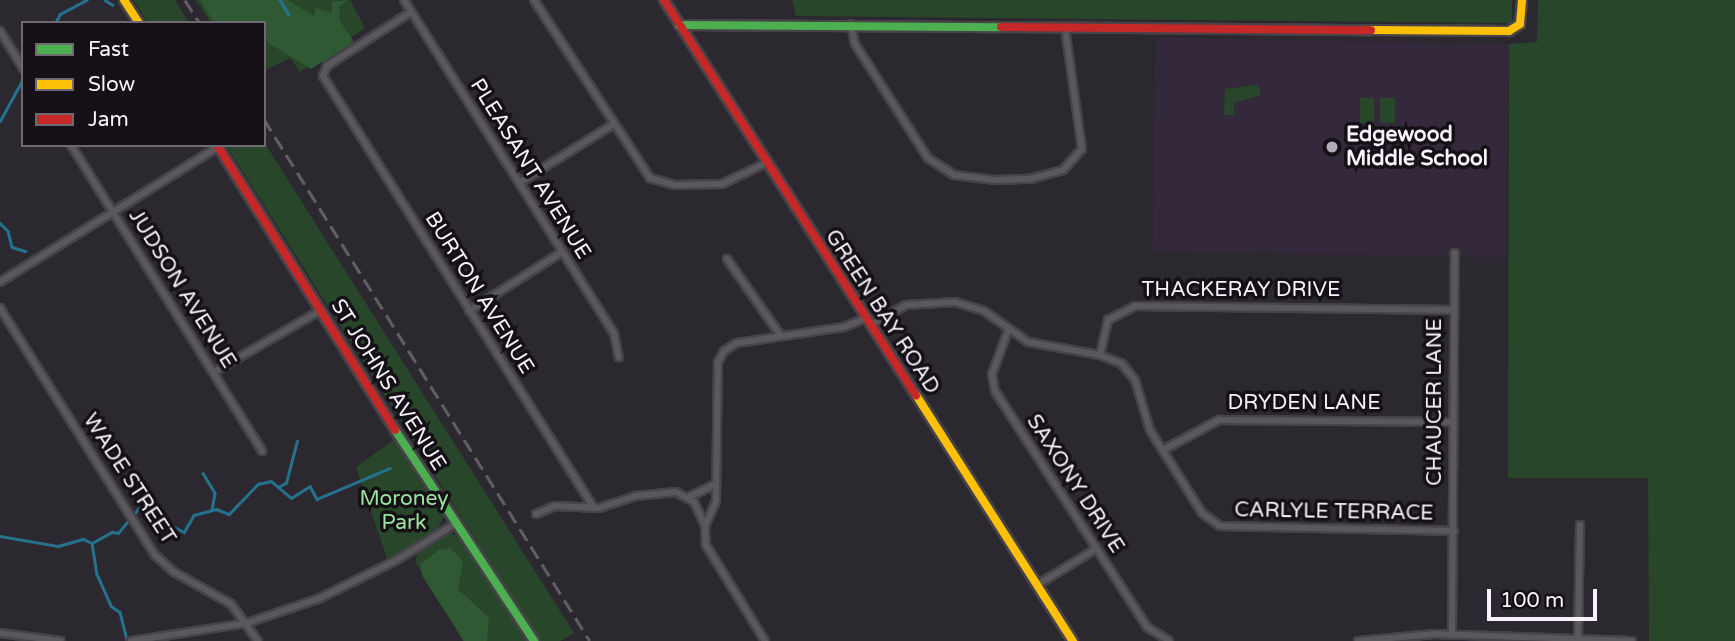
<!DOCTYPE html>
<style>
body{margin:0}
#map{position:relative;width:1735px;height:641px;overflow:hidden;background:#2c2830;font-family:"Varela Round",sans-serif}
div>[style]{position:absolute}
.built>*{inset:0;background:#34293b;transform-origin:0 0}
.green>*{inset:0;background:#28472a;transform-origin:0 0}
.forest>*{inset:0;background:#2e5933}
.stream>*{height:2.5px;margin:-1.25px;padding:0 1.25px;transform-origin:1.25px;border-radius:1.25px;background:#25728f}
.roads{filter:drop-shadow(2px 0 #464349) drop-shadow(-2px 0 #464349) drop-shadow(0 2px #464349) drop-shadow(0 -2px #464349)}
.street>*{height:6px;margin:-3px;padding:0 3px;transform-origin:3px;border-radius:3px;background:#5b585d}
.fast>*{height:8px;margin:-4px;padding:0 4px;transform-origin:4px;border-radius:4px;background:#4caf50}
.slow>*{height:8px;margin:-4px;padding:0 4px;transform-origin:4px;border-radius:4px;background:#ffc107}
.jam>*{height:8px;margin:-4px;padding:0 4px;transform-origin:4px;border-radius:4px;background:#c62828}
.rail>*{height:2.5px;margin-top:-1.25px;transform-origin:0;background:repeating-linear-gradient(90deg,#625e65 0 14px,transparent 0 21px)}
.dots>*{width:19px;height:19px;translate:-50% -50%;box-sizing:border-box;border:4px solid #141016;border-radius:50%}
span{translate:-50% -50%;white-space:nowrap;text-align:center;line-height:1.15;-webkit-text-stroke:7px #141016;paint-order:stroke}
.poi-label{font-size:21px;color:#f7f2fb;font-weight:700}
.left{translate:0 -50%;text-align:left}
.street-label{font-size:21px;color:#f7f2fb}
.park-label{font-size:21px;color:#9ae59e}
.legend{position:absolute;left:21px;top:21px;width:245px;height:126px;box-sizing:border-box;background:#141016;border:2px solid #6f6a72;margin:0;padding:9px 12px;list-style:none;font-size:21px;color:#f7f2fb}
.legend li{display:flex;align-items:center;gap:14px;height:35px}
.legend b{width:35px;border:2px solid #6f6a72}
.scale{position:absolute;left:1487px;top:589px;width:110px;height:32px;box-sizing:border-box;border:4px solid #f7f2fb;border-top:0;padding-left:9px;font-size:21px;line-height:24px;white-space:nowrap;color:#f7f2fb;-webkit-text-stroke:5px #141016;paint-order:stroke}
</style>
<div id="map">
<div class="built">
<div style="left:1156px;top:38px;width:353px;height:213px;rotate:1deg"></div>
</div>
<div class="green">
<div style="clip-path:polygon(134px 0,175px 0,189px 23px,148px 23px)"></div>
<div style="clip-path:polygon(196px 0,350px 0,365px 28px,300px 72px,290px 58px,264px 71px,264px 23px,211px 23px)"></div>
<div style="clip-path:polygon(792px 0,1512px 0,1512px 23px,796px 16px)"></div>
<div style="clip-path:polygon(1538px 0,1735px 0,1735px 641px,1649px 641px,1648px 478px,1508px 478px,1509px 44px,1537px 42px)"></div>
<div style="clip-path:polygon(1258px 85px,1261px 95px,1233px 103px,1235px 115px,1224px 115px,1225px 89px)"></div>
<div style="left:1360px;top:98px;width:14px;height:25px"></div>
<div style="left:1380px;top:98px;width:15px;height:25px"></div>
<div style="clip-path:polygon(264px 142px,574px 633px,560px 641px,540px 641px,226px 145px,264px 145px)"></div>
<div style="clip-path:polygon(394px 440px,444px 517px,435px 532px,388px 561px,356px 467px)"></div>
<div style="clip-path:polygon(450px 533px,456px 535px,528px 641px,463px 641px,415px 561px,419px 551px)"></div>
</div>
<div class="forest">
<div style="clip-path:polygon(200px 0,288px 0,315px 17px,315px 8px,332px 13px,332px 2px,347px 0,339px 7px,340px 21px,354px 42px,311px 69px,267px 42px,264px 23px,214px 23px)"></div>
<div style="clip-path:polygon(450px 548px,463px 561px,458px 589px,489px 618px,487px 641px,464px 641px,423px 577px,420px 565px,439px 550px)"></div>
</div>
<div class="stream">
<div style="left:105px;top:0;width:9px;rotate:32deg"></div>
<div style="left:280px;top:0;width:17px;rotate:59deg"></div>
<div style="left:55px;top:23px;width:10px;rotate:-61deg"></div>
<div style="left:60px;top:14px;width:30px;rotate:-28deg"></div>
<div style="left:0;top:121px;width:48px;rotate:-61.3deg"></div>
<div style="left:0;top:223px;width:11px;rotate:45deg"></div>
<div style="left:8px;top:231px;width:16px;rotate:76deg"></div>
<div style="left:12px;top:247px;width:14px;rotate:17deg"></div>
<div style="left:203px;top:473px;width:23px;rotate:59deg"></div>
<div style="left:215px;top:493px;width:17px;rotate:100deg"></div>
<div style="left:278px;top:487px;width:9px;rotate:-27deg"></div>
<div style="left:286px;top:483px;width:43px;rotate:-75.3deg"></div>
<div style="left:0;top:536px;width:59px;rotate:9.8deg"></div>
<div style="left:58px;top:546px;width:26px;rotate:-16deg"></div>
<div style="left:83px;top:539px;width:10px;rotate:24deg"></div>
<div style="left:92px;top:543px;width:23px;rotate:-29deg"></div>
<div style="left:112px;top:532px;width:6px;rotate:9deg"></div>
<div style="left:118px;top:533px;width:33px;rotate:-50deg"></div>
<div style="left:139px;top:508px;width:51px;rotate:28.1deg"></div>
<div style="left:184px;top:532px;width:20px;rotate:-60deg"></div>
<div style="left:194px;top:515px;width:23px;rotate:-15deg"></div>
<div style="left:216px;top:509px;width:14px;rotate:21deg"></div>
<div style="left:229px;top:514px;width:42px;rotate:-46deg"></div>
<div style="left:258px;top:484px;width:13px;rotate:-13deg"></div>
<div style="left:271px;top:481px;width:26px;rotate:40deg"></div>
<div style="left:291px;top:498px;width:22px;rotate:-32deg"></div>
<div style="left:310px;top:486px;width:15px;rotate:62deg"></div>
<div style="left:317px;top:499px;width:79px;rotate:-23deg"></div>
<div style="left:92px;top:543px;width:31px;rotate:81deg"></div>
<div style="left:97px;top:574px;width:35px;rotate:66deg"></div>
<div style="left:111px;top:606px;width:11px;rotate:34deg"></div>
<div style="left:120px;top:612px;width:30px;rotate:76deg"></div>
</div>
<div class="roads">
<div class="street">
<div style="left:404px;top:0;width:394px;rotate:57.8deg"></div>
<div style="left:614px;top:333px;width:25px;rotate:79deg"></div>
<div style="left:534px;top:0;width:212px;rotate:56.9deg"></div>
<div style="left:650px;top:178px;width:25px;rotate:16deg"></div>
<div style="left:674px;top:185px;width:48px;rotate:-1.2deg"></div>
<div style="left:722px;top:184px;width:49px;rotate:-25.5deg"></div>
<div style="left:411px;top:12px;width:100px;rotate:147.3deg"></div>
<div style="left:327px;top:66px;width:11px;rotate:112deg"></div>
<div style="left:323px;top:76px;width:510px;rotate:57.9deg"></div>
<div style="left:851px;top:24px;width:20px;rotate:79deg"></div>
<div style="left:855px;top:44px;width:135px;rotate:57.4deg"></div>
<div style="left:928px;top:158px;width:31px;rotate:33deg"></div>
<div style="left:954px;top:175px;width:41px;rotate:7deg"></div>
<div style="left:995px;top:180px;width:35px;rotate:-2deg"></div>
<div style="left:1030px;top:179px;width:34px;rotate:-15deg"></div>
<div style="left:1063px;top:170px;width:28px;rotate:-48deg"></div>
<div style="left:1082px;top:149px;width:122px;rotate:-98deg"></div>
<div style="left:0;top:31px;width:44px;rotate:58.1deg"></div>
<div style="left:71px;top:145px;width:361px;rotate:58deg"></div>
<div style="left:519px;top:183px;width:110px;rotate:-31.9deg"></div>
<div style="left:727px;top:259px;width:94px;rotate:55deg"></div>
<div style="left:0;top:282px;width:256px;rotate:-31.8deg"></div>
<div style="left:0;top:308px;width:292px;rotate:57.9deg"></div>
<div style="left:155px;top:555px;width:25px;rotate:42deg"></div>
<div style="left:174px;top:572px;width:65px;rotate:29.3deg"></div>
<div style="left:231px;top:604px;width:46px;rotate:53.9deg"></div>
<div style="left:469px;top:311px;width:110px;rotate:-32.4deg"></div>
<div style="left:870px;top:325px;width:41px;rotate:-29.1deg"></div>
<div style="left:906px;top:305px;width:49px;rotate:-3.5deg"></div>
<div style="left:955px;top:302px;width:30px;rotate:17deg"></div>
<div style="left:984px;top:311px;width:54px;rotate:35.2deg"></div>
<div style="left:1028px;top:342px;width:73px;rotate:10.2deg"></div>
<div style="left:1100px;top:355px;width:24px;rotate:22deg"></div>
<div style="left:1122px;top:364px;width:21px;rotate:51deg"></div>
<div style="left:1135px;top:380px;width:52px;rotate:73.3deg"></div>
<div style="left:1150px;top:430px;width:98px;rotate:57.9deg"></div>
<div style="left:1202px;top:513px;width:22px;rotate:36deg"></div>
<div style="left:1220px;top:526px;width:234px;rotate:1.2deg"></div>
<div style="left:1008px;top:331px;width:46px;rotate:110.4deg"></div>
<div style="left:992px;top:374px;width:17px;rotate:80deg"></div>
<div style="left:995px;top:391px;width:281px;rotate:57.2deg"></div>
<div style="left:1147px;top:627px;width:26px;rotate:32deg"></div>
<div style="left:1100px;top:355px;width:36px;rotate:-77deg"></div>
<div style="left:1108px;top:320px;width:30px;rotate:-27deg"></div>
<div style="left:1135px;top:306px;width:318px;rotate:0.7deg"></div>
<div style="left:214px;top:372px;width:124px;rotate:-30.1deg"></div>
<div style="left:1163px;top:450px;width:64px;rotate:-28.2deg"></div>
<div style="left:1219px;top:420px;width:233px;rotate:0.5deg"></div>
<div style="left:689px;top:497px;width:28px;rotate:-26deg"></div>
<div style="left:536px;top:514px;width:21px;rotate:-23deg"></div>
<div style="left:555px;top:506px;width:44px;rotate:2.6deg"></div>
<div style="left:599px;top:508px;width:38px;rotate:-18deg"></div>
<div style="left:635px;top:496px;width:41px;rotate:-5.6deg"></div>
<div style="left:676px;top:492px;width:21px;rotate:29deg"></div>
<div style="left:694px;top:502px;width:26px;rotate:65deg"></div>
<div style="left:1037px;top:585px;width:69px;rotate:-31.4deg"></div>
<div style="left:0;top:633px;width:61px;rotate:7.6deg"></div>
<div style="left:1452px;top:635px;width:382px;rotate:-89.6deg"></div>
<div style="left:1578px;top:639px;width:114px;rotate:-89deg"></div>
<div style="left:131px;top:641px;width:117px;rotate:-8.8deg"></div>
<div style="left:247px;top:623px;width:75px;rotate:-18.7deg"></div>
<div style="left:318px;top:599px;width:86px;rotate:-26.3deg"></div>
<div style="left:395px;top:561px;width:70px;rotate:-31.7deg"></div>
<div style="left:765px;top:641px;width:113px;rotate:-121.6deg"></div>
<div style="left:706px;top:545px;width:19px;rotate:-93deg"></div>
<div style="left:705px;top:526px;width:27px;rotate:-66deg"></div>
<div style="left:716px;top:501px;width:139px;rotate:-89.2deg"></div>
<div style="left:718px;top:362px;width:13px;rotate:-61deg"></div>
<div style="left:724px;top:351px;width:15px;rotate:-32deg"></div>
<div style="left:737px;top:343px;width:108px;rotate:-8.5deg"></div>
<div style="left:844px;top:327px;width:24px;rotate:-22deg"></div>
<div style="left:1358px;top:641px;width:77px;rotate:-5.2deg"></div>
<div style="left:1435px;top:634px;width:197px;rotate:2deg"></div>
</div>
<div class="fast">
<div style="left:679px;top:25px;width:322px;rotate:0.4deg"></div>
<div style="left:395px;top:430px;width:253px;rotate:56.6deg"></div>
</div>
<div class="slow">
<div style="left:124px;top:0;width:27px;rotate:57deg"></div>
<div style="left:1371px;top:30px;width:138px;rotate:0.4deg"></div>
<div style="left:1509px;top:31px;width:13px;rotate:-32deg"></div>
<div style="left:1520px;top:24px;width:24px;rotate:-85deg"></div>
<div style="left:916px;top:395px;width:292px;rotate:57.5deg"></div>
</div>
<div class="jam">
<div style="left:664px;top:0;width:469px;rotate:57.5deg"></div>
<div style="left:1001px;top:27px;width:370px;rotate:0.5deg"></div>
<div style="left:217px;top:145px;width:336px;rotate:58deg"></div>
</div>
</div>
<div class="rail">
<div style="left:185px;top:0;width:27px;rotate:57deg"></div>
<div style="left:264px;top:119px;width:615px;rotate:58.01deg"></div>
</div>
<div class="dots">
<div style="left:1332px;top:147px;background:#b0abb4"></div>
</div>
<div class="poi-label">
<span class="left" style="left:1346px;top:147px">Edgewood<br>Middle School</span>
</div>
<div class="street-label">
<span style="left:530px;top:169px;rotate:58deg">PLEASANT AVENUE</span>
<span style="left:182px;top:289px;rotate:58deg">JUDSON AVENUE</span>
<span style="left:1241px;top:290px">THACKERAY DRIVE</span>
<span style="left:479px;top:293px;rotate:58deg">BURTON AVENUE</span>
<span style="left:882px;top:312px;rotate:57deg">GREEN BAY ROAD</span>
<span style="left:388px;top:385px;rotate:58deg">ST JOHNS AVENUE</span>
<span style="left:1435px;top:402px;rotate:-90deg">CHAUCER LANE</span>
<span style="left:1304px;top:403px">DRYDEN LANE</span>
<span style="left:129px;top:479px;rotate:57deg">WADE STREET</span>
<span style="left:1075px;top:484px;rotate:57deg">SAXONY DRIVE</span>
<span style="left:1334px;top:512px;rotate:1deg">CARLYLE TERRACE</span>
</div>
<div class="park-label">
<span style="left:404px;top:511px">Moroney<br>Park</span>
</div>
<ul class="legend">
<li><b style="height:9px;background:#4caf50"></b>Fast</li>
<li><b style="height:9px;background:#ffc107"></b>Slow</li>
<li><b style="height:9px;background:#c62828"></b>Jam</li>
</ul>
<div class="scale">100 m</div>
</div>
